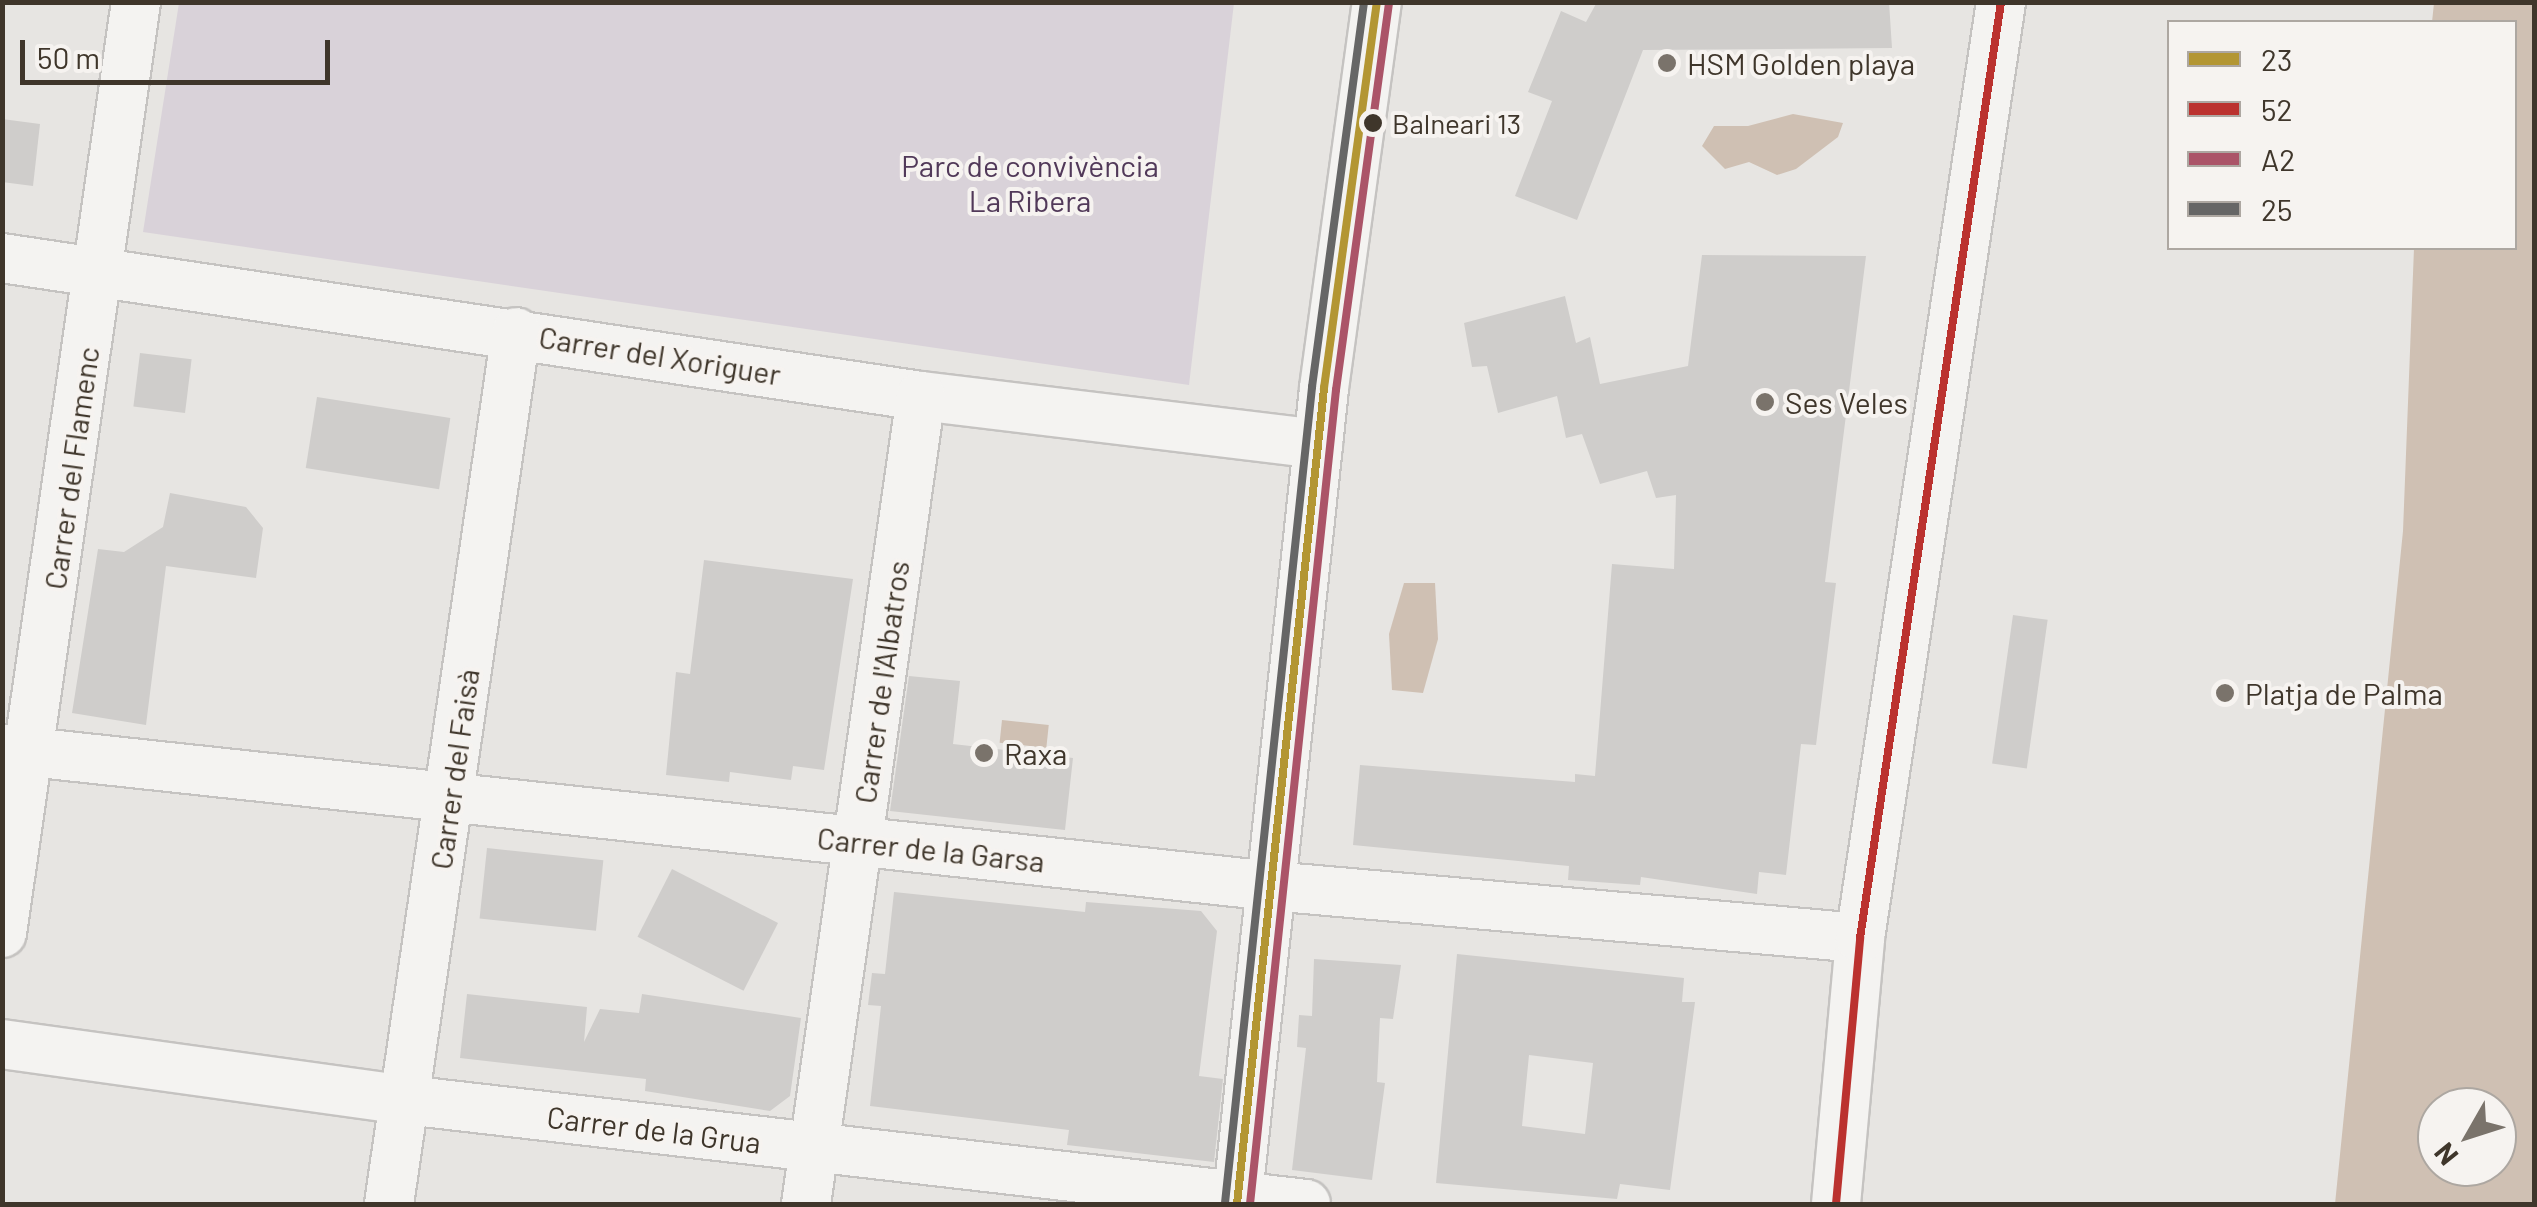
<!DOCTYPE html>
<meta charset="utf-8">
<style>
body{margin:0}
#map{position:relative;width:2537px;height:1207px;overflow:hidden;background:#e7e5e2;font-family:Barlow,sans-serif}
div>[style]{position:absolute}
.green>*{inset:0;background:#d9d2d9}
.water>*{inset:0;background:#cfc0b3;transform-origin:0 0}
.building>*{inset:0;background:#cfcdcb;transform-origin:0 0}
.roads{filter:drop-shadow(2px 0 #c5c3c1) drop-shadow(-2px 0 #c5c3c1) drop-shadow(0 2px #c5c3c1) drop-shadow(0 -2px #c5c3c1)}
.street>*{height:48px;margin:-24px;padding:0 24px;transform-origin:24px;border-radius:24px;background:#f4f3f1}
.bus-1>*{height:8px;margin:-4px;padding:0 4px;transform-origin:4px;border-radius:4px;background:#b39633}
.bus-2>*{height:8px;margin:-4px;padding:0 4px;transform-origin:4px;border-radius:4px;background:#bb322f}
.bus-3>*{height:8px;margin:-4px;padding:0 4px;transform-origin:4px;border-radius:4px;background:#ab5468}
.bus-4>*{height:8px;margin:-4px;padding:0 4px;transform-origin:4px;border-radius:4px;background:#666}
.dots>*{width:28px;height:28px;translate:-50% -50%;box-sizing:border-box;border:5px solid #f6f3f0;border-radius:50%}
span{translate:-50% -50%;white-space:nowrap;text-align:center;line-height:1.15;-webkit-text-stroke:8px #f6f3f0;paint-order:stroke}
.bus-label{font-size:28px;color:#3f362b}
.left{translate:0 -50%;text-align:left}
.poi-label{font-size:30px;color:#3f362b}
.park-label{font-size:30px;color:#513959}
.street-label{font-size:30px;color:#3f362b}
.frame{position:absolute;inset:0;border:5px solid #3f362b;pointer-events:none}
.legend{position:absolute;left:2167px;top:20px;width:350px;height:230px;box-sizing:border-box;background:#f6f3f0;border:2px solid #ada7a1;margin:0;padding:12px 18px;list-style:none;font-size:30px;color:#3f362b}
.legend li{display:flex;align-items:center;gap:20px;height:50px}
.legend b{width:50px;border:2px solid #ada7a1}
.north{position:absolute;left:2417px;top:1087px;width:100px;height:100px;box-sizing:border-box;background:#f6f3f0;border:2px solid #ada7a1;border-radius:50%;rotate:231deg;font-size:28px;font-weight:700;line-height:40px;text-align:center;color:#3f362b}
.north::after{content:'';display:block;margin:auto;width:35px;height:45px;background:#7a736b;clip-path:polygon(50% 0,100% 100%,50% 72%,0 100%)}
.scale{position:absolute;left:20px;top:40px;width:310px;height:45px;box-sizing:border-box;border:5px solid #3f362b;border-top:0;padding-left:12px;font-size:30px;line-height:35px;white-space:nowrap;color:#3f362b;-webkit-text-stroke:8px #f6f3f0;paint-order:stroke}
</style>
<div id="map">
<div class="green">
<div style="clip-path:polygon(179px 3px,1234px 3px,1189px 385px,143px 232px)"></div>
</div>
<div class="water">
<div style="clip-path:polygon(evenodd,2434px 3px,2534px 3px,2534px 1204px,2335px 1204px,2403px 531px,2414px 248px,2514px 248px,2514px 22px,2432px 22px,2434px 3px,2437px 1107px,2497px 1107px,2497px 1167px,2437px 1167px,2437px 1107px)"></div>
<div style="clip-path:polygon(1793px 114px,1843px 123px,1838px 137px,1796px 169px,1777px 175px,1749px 162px,1725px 169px,1702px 146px,1714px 126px,1748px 126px)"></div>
<div style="clip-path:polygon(1404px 583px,1435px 583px,1438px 639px,1423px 693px,1392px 690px,1389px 634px)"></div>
<div style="left:1002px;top:720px;width:47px;height:23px;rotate:6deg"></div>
</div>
<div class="building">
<div style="clip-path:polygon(1597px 2px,1889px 2px,1892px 48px,1643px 50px,1577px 220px,1515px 196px,1552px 101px,1528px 92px,1561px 11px,1586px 22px)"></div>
<div style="clip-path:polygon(2px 119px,40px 124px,33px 186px,2px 182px)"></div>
<div style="clip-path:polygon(1702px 255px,1866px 256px,1825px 582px,1836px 583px,1816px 745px,1801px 744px,1786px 875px,1759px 872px,1757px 894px,1641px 877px,1640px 885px,1568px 880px,1569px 866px,1353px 845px,1360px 765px,1575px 782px,1575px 774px,1595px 776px,1612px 564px,1674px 569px,1676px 495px,1656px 498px,1647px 471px,1600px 484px,1582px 434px,1566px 438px,1557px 396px,1498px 413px,1487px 366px,1472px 367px,1464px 323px,1565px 296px,1576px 343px,1590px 337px,1600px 384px,1688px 366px)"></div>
<div style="left:140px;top:353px;width:52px;height:54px;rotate:7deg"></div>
<div style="left:317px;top:397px;width:135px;height:72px;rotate:9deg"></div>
<div style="clip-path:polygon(170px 493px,246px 507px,263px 528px,256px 578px,166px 566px,146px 725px,72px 713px,98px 549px,124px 552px,163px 527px)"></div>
<div style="clip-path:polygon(704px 560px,853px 579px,824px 770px,793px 766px,791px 780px,730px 772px,729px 782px,666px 775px,676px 672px,690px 674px)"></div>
<div style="left:2013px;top:615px;width:35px;height:150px;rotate:8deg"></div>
<div style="clip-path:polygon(909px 676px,960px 681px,953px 744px,1073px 758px,1065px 830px,890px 811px)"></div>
<div style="left:487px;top:848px;width:117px;height:71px;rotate:6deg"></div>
<div style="left:672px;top:869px;width:119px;height:76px;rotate:27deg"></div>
<div style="clip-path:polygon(894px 892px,1085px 912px,1086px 902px,1201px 911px,1217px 931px,1199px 1076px,1223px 1079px,1214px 1162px,1067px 1145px,1069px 1130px,870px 1106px,881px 1006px,868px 1005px,872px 973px,885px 974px)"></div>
<div style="clip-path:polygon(evenodd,1457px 954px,1684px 978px,1682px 1002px,1695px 1002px,1670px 1190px,1620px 1184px,1617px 1199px,1436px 1183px,1457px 954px,1529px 1055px,1593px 1063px,1585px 1134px,1522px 1126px,1529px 1055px)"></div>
<div style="clip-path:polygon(1314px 959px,1401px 965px,1393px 1019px,1380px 1018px,1377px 1082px,1385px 1083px,1372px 1180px,1292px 1170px,1306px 1048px,1297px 1047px,1299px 1015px,1312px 1016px)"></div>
<div style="clip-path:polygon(467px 994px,587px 1007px,584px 1042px,600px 1009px,639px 1013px,642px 994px,801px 1018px,790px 1096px,770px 1111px,645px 1091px,646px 1079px,460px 1058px)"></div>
</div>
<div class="roads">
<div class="street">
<div style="left:2px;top:258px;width:929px;rotate:8.54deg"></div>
<div style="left:921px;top:396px;width:400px;rotate:6.9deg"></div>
<div style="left:2px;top:749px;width:1276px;rotate:6.16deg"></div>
<div style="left:1271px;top:886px;width:591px;rotate:5.05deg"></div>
<div style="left:2px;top:933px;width:941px;rotate:-81.81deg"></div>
<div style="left:2px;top:1044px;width:408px;rotate:7.9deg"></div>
<div style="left:406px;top:1100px;width:906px;rotate:6.59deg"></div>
<div style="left:389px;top:1204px;width:881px;rotate:-81.71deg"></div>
<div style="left:806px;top:1204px;width:816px;rotate:-81.9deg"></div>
<div style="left:1237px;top:1204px;width:821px;rotate:-83.91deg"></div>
<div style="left:1324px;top:388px;width:390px;rotate:-82.2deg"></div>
<div style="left:1836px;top:1204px;width:267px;rotate:-84.8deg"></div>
<div style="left:1860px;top:938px;width:947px;rotate:-81.43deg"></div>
</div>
</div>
<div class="bus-1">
<div style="left:1237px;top:1204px;width:821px;rotate:-83.91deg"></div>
<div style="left:1324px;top:388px;width:390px;rotate:-82.2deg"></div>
</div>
<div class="bus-2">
<div style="left:1836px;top:1204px;width:267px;rotate:-84.8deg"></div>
<div style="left:1860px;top:938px;width:947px;rotate:-81.43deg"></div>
</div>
<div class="bus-3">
<div style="left:1250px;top:1204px;width:819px;rotate:-83.97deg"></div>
<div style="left:1336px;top:390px;width:390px;rotate:-82.2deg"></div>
</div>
<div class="bus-4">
<div style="left:1225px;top:1203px;width:821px;rotate:-83.91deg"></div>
<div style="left:1312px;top:387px;width:388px;rotate:-82.3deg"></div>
</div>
<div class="dots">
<div style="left:1667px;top:63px;background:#7a736b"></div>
<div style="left:1373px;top:123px;background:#3f362b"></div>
<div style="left:1765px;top:402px;background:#7a736b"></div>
<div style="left:2225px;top:693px;background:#7a736b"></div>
<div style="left:984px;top:753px;background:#7a736b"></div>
</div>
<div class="bus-label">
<span class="left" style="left:1392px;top:123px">Balneari 13</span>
</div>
<div class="poi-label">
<span class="left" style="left:1687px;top:63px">HSM Golden playa</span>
<span class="left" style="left:1785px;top:402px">Ses Veles</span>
<span class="left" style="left:2245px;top:693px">Platja de Palma</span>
<span class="left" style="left:1004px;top:753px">Raxa</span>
</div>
<div class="park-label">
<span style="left:1030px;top:182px">Parc de convivència<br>La Ribera</span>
</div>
<div class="street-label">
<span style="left:660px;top:355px;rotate:9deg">Carrer del Xoriguer</span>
<span style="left:71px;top:468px;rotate:-82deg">Carrer del Flamenc</span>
<span style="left:881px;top:682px;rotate:-82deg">Carrer de l'Albatros</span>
<span style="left:454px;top:769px;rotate:-82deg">Carrer del Faisà</span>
<span style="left:931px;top:849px;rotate:6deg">Carrer de la Garsa</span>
<span style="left:654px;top:1129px;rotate:7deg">Carrer de la Grua</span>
</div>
<div class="frame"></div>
<ul class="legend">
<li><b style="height:12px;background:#b39633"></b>23</li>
<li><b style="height:12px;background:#bb322f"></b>52</li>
<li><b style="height:12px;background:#ab5468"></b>A2</li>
<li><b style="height:12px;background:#666"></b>25</li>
</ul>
<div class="north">N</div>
<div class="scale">50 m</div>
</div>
